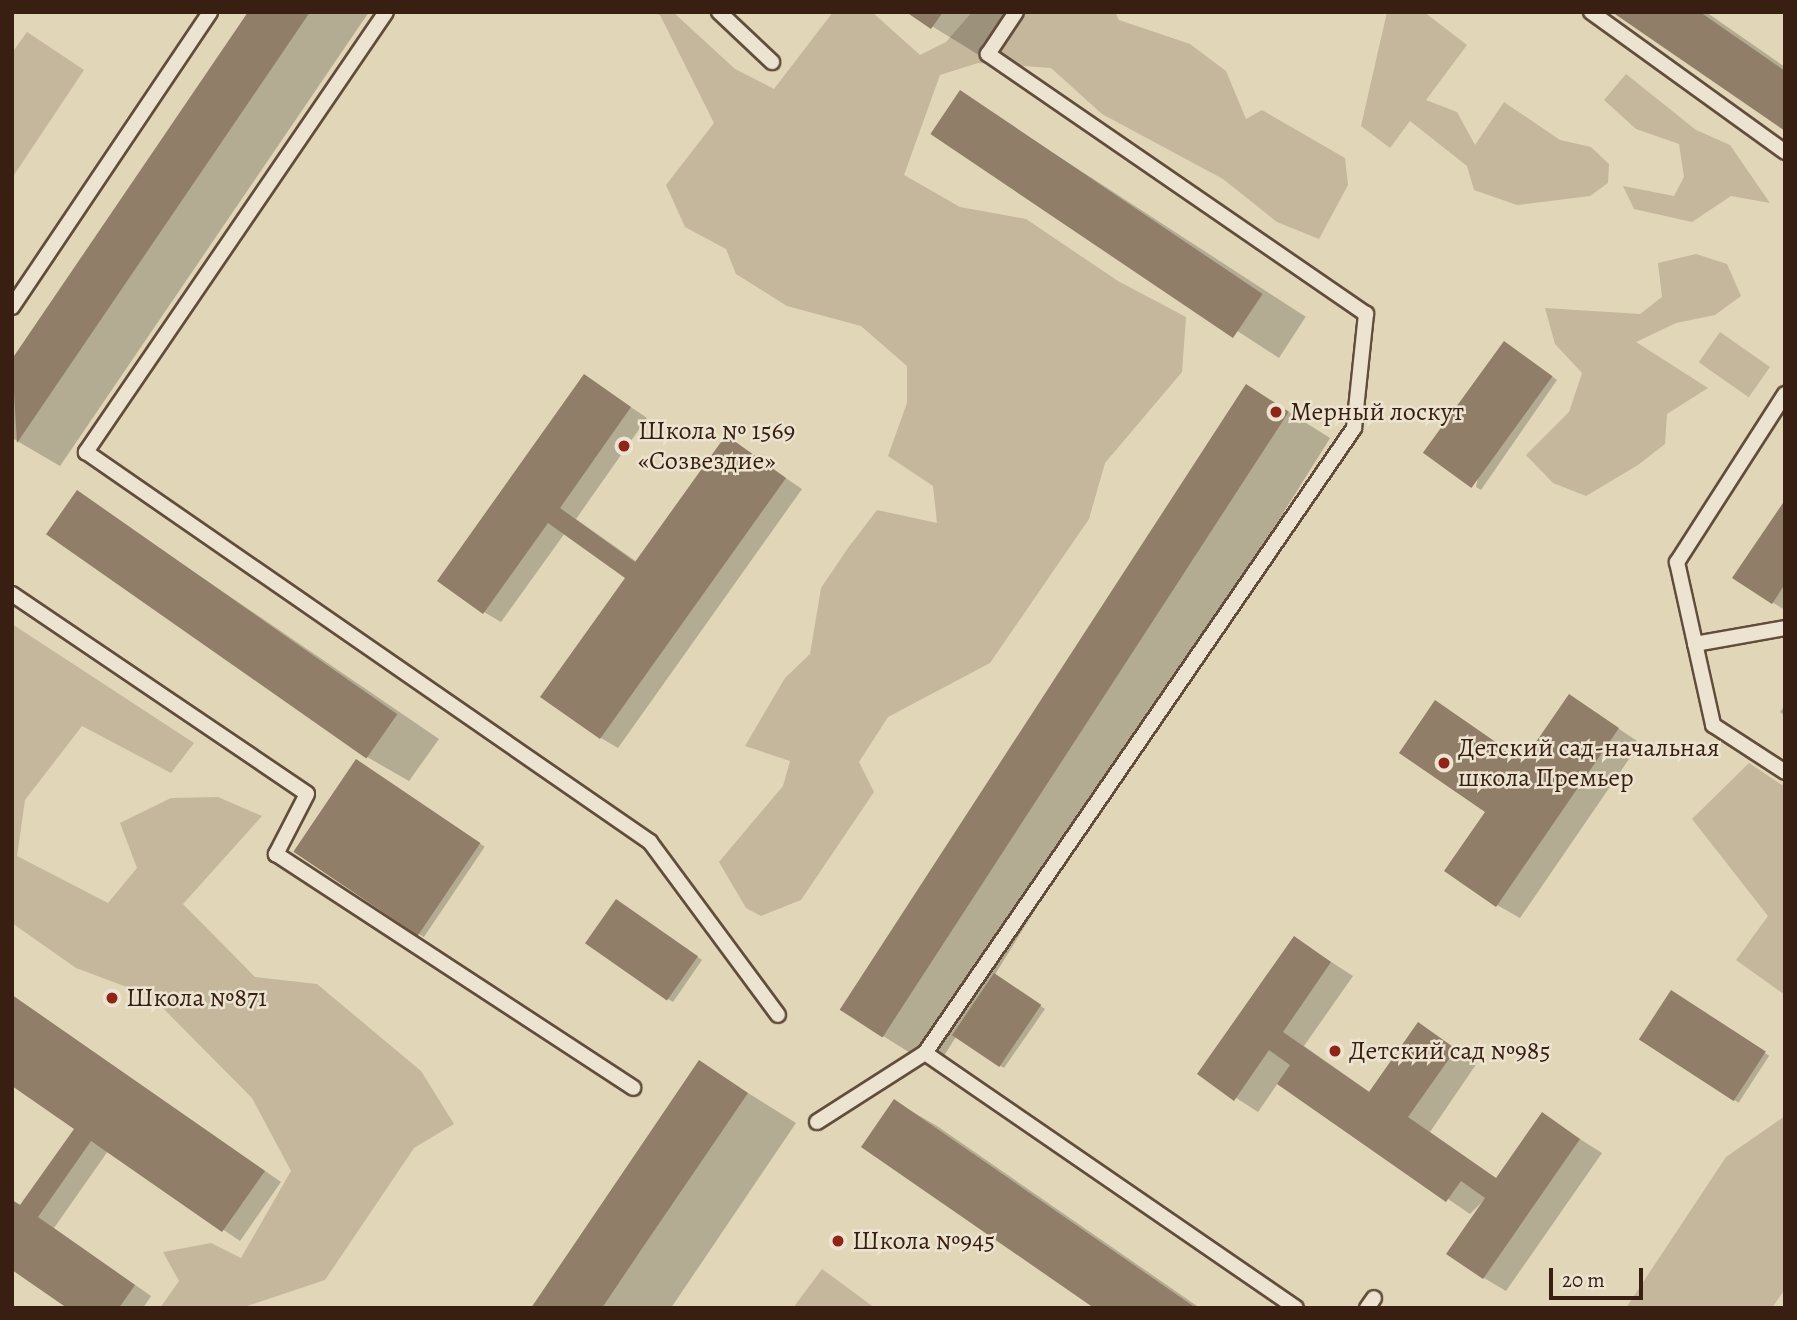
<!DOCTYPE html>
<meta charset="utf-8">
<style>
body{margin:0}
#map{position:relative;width:1797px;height:1320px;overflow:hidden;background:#e1d6b8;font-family:Alegreya,serif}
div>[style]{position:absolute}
.green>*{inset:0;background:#c4b79c;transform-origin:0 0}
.shadow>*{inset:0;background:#0003;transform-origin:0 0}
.building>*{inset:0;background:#907e68;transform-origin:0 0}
.roads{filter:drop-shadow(2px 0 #624d3c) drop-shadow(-2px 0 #624d3c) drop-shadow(0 2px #624d3c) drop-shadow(0 -2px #624d3c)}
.lane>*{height:14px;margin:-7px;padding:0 7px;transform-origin:7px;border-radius:7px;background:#ece4d1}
.dots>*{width:19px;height:19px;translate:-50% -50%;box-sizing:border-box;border:4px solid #ece4d1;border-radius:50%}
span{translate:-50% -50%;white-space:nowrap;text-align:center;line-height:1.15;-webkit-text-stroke:5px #ece4d1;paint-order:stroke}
.poi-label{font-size:26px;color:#381f12}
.left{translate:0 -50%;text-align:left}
.frame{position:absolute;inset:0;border:14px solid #381f12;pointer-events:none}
.scale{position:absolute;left:1549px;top:1268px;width:94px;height:32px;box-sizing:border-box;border:4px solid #381f12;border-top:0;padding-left:9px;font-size:21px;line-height:24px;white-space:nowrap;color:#381f12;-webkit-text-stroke:5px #ece4d1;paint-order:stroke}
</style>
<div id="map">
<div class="green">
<div style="clip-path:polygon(650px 12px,673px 12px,735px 69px,774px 89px,833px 12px,872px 12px,920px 55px,946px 42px,972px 12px,1115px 12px,1119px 20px,1190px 44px,1226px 71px,1246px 119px,1262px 110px,1345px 158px,1348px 185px,1319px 239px,1277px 222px,1223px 179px,1102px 114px,1051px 68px,978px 63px,940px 75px,904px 175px,960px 207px,1026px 219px,1118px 281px,1186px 317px,1182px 372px,1105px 463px,1089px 519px,990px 663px,888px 717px,859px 762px,874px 792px,801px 900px,761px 916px,746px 908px,719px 862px,783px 786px,790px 761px,745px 746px,785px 678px,810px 654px,821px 588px,848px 548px,877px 510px,937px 523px,933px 486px,888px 456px,907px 403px,907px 366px,861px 326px,787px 306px,736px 274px,726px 249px,685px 227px,666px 185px,714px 123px,660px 15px)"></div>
<div style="clip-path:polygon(1387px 12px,1424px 12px,1467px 45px,1426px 100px,1457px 112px,1475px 145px,1504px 102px,1560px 140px,1591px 147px,1609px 164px,1608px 183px,1590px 196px,1517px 205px,1474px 190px,1467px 166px,1410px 121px,1390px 148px,1361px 126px)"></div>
<div style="clip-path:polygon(27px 32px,84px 70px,12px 178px,12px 53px)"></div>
<div style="clip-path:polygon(1626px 74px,1696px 130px,1730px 145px,1770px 203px,1731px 196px,1692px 222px,1634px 209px,1623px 186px,1674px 196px,1684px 177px,1679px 144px,1636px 129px,1604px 100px)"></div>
<div style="clip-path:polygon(1696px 254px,1727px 264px,1741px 296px,1715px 315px,1676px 323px,1636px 342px,1708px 388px,1667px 414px,1665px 444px,1638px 465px,1586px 496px,1553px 483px,1526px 455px,1569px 412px,1582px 373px,1555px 344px,1545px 308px,1640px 314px,1662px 297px,1658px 263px)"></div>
<div style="left:1720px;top:332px;width:61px;height:37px;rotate:35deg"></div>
<div style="clip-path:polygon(12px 624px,194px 743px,171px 773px,82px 726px,25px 800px,17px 856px,108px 903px,137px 868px,120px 823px,171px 798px,218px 797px,262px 816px,183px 904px,255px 977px,317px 984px,421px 1071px,454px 1124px,414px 1148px,325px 1280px,241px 1308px,160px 1308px,179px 1281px,163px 1252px,211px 1243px,241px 1258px,291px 1171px,252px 1098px,151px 996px,76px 968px,12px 923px)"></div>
<div style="clip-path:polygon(1749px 763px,1785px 787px,1785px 995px,1736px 960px,1768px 916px,1692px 819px)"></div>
<div style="clip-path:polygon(1785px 1116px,1785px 1289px,1772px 1308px,1626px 1308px,1726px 1157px)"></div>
<div style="clip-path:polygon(822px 1269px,875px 1308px,793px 1308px)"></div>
</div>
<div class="shadow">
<div style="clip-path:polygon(250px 12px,369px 12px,60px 466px,12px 438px,12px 362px)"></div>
<div style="clip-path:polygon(909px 12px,1011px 12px,982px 57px)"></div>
<div style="clip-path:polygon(1615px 12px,1706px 12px,1785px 67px,1785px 129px)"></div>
<div style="left:961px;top:93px;width:411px;height:49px;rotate:33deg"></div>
<div style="clip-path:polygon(1509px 346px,1557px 380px,1481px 490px,1476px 487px)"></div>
<div style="clip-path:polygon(585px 376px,647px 418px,576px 519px,637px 562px,726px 438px,802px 489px,618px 748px,601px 738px,627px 577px,565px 533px,501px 622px,484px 612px)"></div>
<div style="left:1247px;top:386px;width:98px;height:744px;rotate:32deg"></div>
<div style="clip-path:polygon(77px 492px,439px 739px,409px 781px,367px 757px)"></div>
<div style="clip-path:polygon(1785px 503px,1785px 610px,1772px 602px)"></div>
<div style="clip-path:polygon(1570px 696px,1640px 743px,1520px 918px,1497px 905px,1487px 811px,1435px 703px,1525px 761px)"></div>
<div style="clip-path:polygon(1785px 705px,1785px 716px,1780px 712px)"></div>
<div style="left:362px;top:764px;width:148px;height:109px;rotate:34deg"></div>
<div style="clip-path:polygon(622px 904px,702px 960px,673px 1002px,668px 999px)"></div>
<div style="clip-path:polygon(1294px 938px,1353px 976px,1304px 1046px,1371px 1093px,1418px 1025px,1477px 1063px,1430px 1132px,1497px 1179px,1542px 1115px,1602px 1153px,1506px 1291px,1484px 1278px,1487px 1197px,1470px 1214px,1278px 1083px,1258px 1112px,1199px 1074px)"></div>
<div style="clip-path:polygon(1000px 978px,1045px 1009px,1004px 1068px,999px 1065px)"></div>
<div style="left:1671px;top:992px;width:117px;height:56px;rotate:33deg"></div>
<div style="clip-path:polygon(12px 995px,281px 1182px,240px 1241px,108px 1151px,54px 1228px,151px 1296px,143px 1308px,70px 1308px,12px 1268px,12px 1200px,22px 1206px,76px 1129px)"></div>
<div style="clip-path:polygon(700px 1063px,796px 1123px,671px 1308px,533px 1308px)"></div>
<div style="clip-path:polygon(894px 1101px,937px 1126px,1200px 1308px,1097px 1308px)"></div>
</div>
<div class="building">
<div style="clip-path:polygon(248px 12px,310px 12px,17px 443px,12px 359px)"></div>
<div style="clip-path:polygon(906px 12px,943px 12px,931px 29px)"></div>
<div style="clip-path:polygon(1612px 12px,1700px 12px,1785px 71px,1785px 131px)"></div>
<div style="left:960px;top:90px;width:365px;height:53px;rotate:34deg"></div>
<div style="left:1504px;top:341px;width:60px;height:138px;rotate:36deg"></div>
<div style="clip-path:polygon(584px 374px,631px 407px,560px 508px,635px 562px,726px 435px,786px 478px,600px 739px,540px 697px,625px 578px,548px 523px,483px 614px,437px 581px)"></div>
<div style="left:1246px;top:384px;width:51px;height:746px;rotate:33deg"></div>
<div style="left:77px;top:490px;width:391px;height:54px;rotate:35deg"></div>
<div style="clip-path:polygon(1785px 500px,1785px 584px,1772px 604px,1732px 578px)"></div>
<div style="clip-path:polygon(1569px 694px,1619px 728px,1496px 907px,1444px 871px,1485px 812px,1399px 753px,1435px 700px,1523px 761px)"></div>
<div style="left:356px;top:759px;width:150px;height:112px;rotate:34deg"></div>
<div style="left:616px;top:899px;width:100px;height:54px;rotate:35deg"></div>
<div style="clip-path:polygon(1294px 936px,1331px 962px,1283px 1032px,1369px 1092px,1418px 1022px,1456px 1049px,1408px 1117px,1496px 1178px,1542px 1112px,1580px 1139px,1483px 1279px,1446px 1254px,1485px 1198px,1461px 1181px,1446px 1202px,1277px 1084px,1290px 1065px,1269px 1050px,1234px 1101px,1197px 1074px)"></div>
<div style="left:994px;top:973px;width:57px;height:75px;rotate:34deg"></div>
<div style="left:1671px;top:990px;width:113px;height:59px;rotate:33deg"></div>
<div style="clip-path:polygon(12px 995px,265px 1171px,222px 1232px,91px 1141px,38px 1217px,135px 1285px,119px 1308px,67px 1308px,12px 1270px,12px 1200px,20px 1205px,74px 1129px,12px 1086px)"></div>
<div style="clip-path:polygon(699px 1060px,748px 1093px,641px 1250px,602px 1308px,531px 1308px)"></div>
<div style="clip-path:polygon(894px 1099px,1196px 1308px,1094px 1308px,861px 1147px)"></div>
</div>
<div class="roads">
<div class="lane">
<div style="left:386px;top:12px;width:533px;rotate:124.29deg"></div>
<div style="left:86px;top:452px;width:686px;rotate:34.66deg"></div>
<div style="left:650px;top:842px;width:215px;rotate:53.5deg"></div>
<div style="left:719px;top:12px;width:73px;rotate:43.3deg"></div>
<div style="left:1591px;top:12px;width:239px;rotate:35.8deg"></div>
<div style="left:12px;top:307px;width:355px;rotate:-56.1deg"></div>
<div style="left:1785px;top:394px;width:200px;rotate:122.7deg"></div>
<div style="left:1677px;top:562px;width:167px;rotate:77.5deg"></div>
<div style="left:1713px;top:725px;width:86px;rotate:33.1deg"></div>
<div style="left:12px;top:594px;width:356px;rotate:34.1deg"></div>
<div style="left:307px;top:794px;width:68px;rotate:117.3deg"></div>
<div style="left:276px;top:854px;width:427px;rotate:33.2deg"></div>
<div style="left:1695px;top:644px;width:91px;rotate:-10.1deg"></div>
<div style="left:925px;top:1053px;width:450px;rotate:34.5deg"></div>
<div style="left:817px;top:1122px;width:128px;rotate:-32.6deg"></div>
<div style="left:925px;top:1053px;width:758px;rotate:-55.53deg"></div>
<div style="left:1354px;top:428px;width:115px;rotate:-84deg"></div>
<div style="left:1366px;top:314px;width:459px;rotate:-145.5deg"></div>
<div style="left:988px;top:54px;width:50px;rotate:-56.3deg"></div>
<div style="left:1367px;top:1308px;width:12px;rotate:-55deg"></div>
</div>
</div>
<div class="dots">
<div style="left:1276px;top:412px;background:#8f2418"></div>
<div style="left:624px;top:446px;background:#8f2418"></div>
<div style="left:1444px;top:763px;background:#8f2418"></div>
<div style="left:112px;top:998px;background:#8f2418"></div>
<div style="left:1335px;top:1051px;background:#8f2418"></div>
<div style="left:838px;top:1241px;background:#8f2418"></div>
</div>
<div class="poi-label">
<span class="left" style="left:1290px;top:412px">Мерный лоскут</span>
<span class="left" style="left:638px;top:446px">Школа № 1569<br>«Созвездие»</span>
<span class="left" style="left:1458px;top:763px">Детский сад-начальная<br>школа Премьер</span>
<span class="left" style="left:126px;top:998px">Школа №871</span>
<span class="left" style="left:1349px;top:1051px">Детский сад №985</span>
<span class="left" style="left:852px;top:1241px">Школа №945</span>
</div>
<div class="frame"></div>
<div class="scale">20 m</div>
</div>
